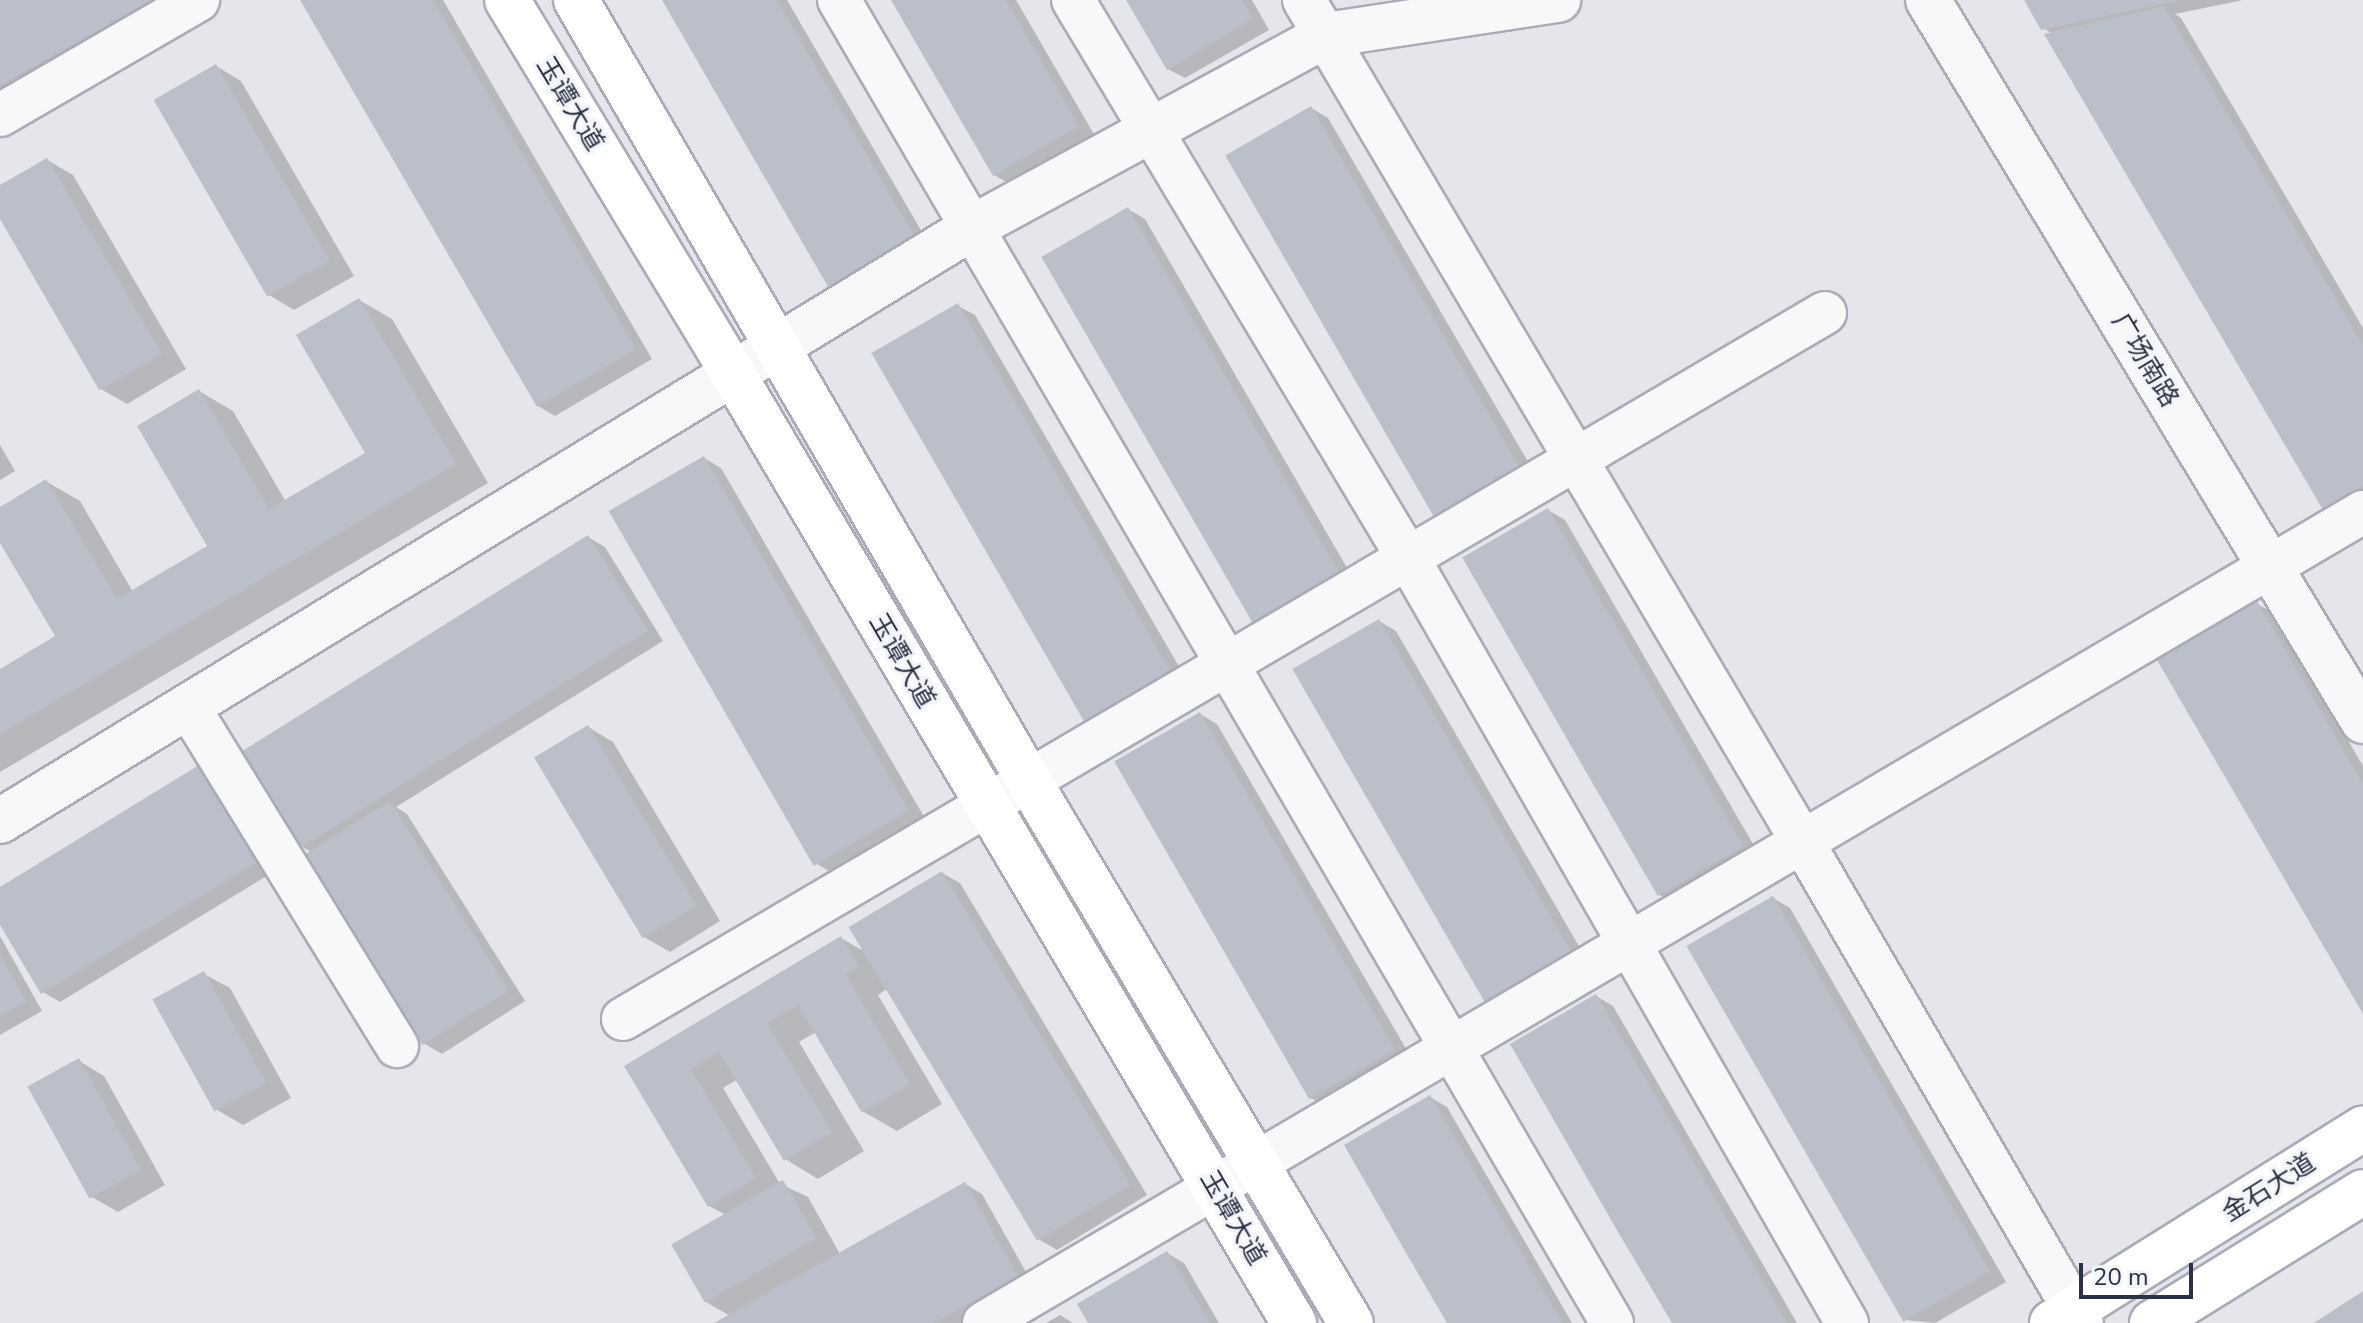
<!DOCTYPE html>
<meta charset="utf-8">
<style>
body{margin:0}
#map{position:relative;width:2363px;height:1323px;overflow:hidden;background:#e4e6ec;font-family:"Nunito Sans","Noto Sans SC",sans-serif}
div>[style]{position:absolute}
.shadow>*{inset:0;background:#0003}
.building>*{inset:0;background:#bbbfca;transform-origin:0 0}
.roads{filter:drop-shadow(2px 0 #a9acb7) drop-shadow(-2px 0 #a9acb7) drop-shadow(0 2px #a9acb7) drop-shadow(0 -2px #a9acb7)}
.minor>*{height:42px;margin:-21px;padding:0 21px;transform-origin:21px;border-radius:21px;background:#f7f8fa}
.tertiary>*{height:44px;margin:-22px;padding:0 22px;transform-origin:22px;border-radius:22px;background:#f7f8fa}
.secondary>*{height:44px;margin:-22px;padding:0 22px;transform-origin:22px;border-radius:22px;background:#fff}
span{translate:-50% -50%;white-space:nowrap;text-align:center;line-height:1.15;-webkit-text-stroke:7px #f4f5f9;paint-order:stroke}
.street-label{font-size:26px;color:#2b3245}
.scale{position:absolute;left:2079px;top:1263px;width:114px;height:36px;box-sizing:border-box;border:4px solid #2b3245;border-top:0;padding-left:10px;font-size:24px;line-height:28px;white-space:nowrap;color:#2b3245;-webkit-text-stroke:6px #f4f5f9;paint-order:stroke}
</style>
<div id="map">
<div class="shadow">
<div style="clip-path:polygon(0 0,187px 0,0 104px)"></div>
<div style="clip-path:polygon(302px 0,443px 0,652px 359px,555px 416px,538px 406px)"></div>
<div style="clip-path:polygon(664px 0,787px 0,936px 256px,853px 305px)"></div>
<div style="clip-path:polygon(893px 0,1016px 0,1095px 136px,1012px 185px,994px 175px)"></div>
<div style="clip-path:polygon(1128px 0,1252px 0,1269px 30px,1185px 78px,1168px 69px)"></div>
<div style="clip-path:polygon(2026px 0,2243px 0,2175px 14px,2181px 18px,2363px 328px,2363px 506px,2342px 518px,2325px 509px,2053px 34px,2043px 28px)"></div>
<div style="clip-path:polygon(216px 66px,241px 81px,354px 276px,294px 310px,269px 295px)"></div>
<div style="clip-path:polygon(1311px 108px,1328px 118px,1545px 491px,1461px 540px)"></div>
<div style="clip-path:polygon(47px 160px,73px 175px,186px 369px,127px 404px,101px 389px,0 215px,0 187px)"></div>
<div style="clip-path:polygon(1128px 209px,1145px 219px,1361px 592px,1278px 641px)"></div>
<div style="clip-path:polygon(359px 300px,392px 319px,488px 483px,0 772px,0 671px,58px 637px,0 539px,0 509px,47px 482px,80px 501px,133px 592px,210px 546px,199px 391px,233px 411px,286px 502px,368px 453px)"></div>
<div style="clip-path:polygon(958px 306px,975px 315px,1192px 689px,1108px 738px)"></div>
<div style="clip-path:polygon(0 445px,15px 471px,0 480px)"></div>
<div style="clip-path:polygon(704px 458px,721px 468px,926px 820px,834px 874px,817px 864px)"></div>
<div style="clip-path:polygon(1548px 510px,1565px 520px,1760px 856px,1677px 905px,1660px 895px)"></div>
<div style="clip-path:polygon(588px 537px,605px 547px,663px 641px,396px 807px,407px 814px,525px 1001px,442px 1054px,425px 1044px,313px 853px,301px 846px)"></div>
<div style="clip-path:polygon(2257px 604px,2274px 613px,2363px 766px,2363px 1010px)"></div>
<div style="clip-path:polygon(1379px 621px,1396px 631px,1591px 967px,1507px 1016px)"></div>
<div style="clip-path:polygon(1200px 714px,1217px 724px,1412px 1059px,1329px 1108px,1311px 1098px)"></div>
<div style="clip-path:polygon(588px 727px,613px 742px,720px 921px,670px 952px,644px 937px)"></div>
<div style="clip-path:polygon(221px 774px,278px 869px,60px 1002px,43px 992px,0 921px,0 889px)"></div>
<div style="clip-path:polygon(942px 873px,960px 883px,1147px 1195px,1057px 1250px,1040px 1240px,888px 988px,878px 995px,942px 1104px,897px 1131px,864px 1112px,816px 1032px,799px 1042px,864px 1151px,818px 1179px,785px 1159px,738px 1079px,723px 1088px,780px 1184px,808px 1197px,840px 1254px,965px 1184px,982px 1194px,1034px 1286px,967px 1323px,718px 1323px,730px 1316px,706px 1302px,726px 1215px,709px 1206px,627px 1067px,841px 938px,867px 953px)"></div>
<div style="clip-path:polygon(1773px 898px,1790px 908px,2006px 1282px,1935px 1323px,1906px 1320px)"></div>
<div style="clip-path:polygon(0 936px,42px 1011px,0 1035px)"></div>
<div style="clip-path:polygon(204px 974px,230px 988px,291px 1098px,243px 1125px,217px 1110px)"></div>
<div style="clip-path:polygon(1596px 996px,1613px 1006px,1797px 1323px,1673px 1323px)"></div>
<div style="clip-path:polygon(79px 1061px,104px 1076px,165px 1185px,118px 1212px,92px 1197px)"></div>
<div style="clip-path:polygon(1430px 1097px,1447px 1107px,1572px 1323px,1449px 1323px)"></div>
<div style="clip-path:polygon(1167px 1253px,1184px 1263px,1219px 1323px,1091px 1323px)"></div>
<div style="clip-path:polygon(1060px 1315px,1073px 1323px,1046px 1323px)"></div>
</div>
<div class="building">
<div style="clip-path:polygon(0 0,154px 0,0 85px)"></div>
<div style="clip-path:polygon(300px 0,433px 0,636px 349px,537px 407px)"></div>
<div style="clip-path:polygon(662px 0,777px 0,920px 246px,834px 297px)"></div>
<div style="clip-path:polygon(891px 0,1006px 0,1079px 126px,993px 176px)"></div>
<div style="clip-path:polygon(1126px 0,1242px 0,1253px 19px,1167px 70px)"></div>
<div style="clip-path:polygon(2024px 0,2176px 0,2176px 1px,2041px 30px)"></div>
<div style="clip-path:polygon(2164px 6px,2363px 345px,2363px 486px,2323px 510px,2044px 34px)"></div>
<div style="left:216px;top:64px;width:227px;height:72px;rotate:60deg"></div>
<div style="left:1311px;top:106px;width:434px;height:99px;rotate:60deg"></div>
<div style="clip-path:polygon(47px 158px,162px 354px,99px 390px,0 219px,0 185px)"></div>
<div style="left:1128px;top:207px;width:433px;height:100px;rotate:60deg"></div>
<div style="clip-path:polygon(359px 298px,456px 464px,0 734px,0 669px,55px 636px,0 543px,0 507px,46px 479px,117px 599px,207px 546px,137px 426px,199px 389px,269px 509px,365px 453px,296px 335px)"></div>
<div style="left:958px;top:303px;width:435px;height:100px;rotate:60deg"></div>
<div style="left:704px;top:456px;width:410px;height:110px;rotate:60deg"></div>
<div style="left:1548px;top:508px;width:391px;height:99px;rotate:60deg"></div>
<div style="left:588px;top:535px;width:113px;height:410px;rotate:58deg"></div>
<div style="clip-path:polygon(2257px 601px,2363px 784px,2363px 1014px,2157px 660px)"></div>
<div style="left:1379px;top:619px;width:391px;height:100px;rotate:60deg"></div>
<div style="left:1200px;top:712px;width:390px;height:99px;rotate:60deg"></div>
<div style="left:588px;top:725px;width:211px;height:63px;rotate:59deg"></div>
<div style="clip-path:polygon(204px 762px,262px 859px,41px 994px,0 925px,0 887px)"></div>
<div style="left:390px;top:801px;width:224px;height:102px;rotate:58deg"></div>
<div style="left:942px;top:871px;width:366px;height:109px;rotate:59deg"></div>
<div style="left:1773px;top:896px;width:434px;height:100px;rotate:60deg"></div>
<div style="clip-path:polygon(841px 936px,859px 967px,846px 975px,910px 1084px,862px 1113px,798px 1005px,767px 1023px,832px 1132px,784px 1161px,719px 1052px,691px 1069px,756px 1178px,708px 1207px,624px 1066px)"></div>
<div style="clip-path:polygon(0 955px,26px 1001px,0 1016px)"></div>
<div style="left:204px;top:971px;width:128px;height:59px;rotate:61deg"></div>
<div style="clip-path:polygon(1596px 994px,1640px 1069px,1787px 1323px,1672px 1323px,1618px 1232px,1510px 1044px)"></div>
<div style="left:79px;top:1058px;width:128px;height:59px;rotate:61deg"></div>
<div style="clip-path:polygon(1430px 1095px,1517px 1245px,1562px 1323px,1447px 1323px,1409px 1258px,1344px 1145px)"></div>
<div style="left:783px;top:1180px;width:67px;height:129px;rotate:60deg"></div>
<div style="clip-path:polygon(965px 1182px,1018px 1276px,934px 1323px,714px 1323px)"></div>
<div style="clip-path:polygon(1167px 1251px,1210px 1323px,1088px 1323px,1077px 1304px)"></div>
<div style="clip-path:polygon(2363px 1291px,2363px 1323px,2314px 1323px,2346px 1302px)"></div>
</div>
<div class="roads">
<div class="minor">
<div style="left:839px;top:0;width:1532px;rotate:59.7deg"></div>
<div style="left:1073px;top:0;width:651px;rotate:59.02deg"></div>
<div style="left:1408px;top:558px;width:882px;rotate:60.15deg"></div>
<div style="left:1304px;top:0;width:977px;rotate:59.37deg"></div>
<div style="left:1802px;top:841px;width:557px;rotate:59.85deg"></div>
<div style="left:0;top:115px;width:229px;rotate:-30.1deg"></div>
<div style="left:189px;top:708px;width:397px;rotate:58.4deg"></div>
<div style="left:623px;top:1019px;width:1394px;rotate:-30.43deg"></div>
<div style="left:984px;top:1323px;width:1600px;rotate:-30.46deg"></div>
</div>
<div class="tertiary">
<div style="left:1928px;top:0;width:842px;rotate:58.9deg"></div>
<div style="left:0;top:821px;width:1140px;rotate:-31.4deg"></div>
<div style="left:973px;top:227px;width:402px;rotate:-28.5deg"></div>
<div style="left:1326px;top:35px;width:235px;rotate:-8.6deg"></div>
</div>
<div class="secondary">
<div style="left:507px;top:0;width:435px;rotate:58.8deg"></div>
<div style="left:732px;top:372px;width:1105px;rotate:59.42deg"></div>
<div style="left:576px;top:0;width:903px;rotate:59.89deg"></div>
<div style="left:1029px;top:781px;width:630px;rotate:59.29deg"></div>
<div style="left:2052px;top:1323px;width:367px;rotate:-32deg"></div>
<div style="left:2152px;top:1323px;width:248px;rotate:-31.8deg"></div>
</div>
</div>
<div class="street-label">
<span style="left:570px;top:104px;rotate:59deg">玉谭大道</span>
<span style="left:2145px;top:360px;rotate:59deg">广场南路</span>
<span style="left:902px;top:661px;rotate:60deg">玉谭大道</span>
<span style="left:2269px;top:1188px;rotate:-32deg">金石大道</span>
<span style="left:1233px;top:1218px;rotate:60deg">玉谭大道</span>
</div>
<div class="scale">20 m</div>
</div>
